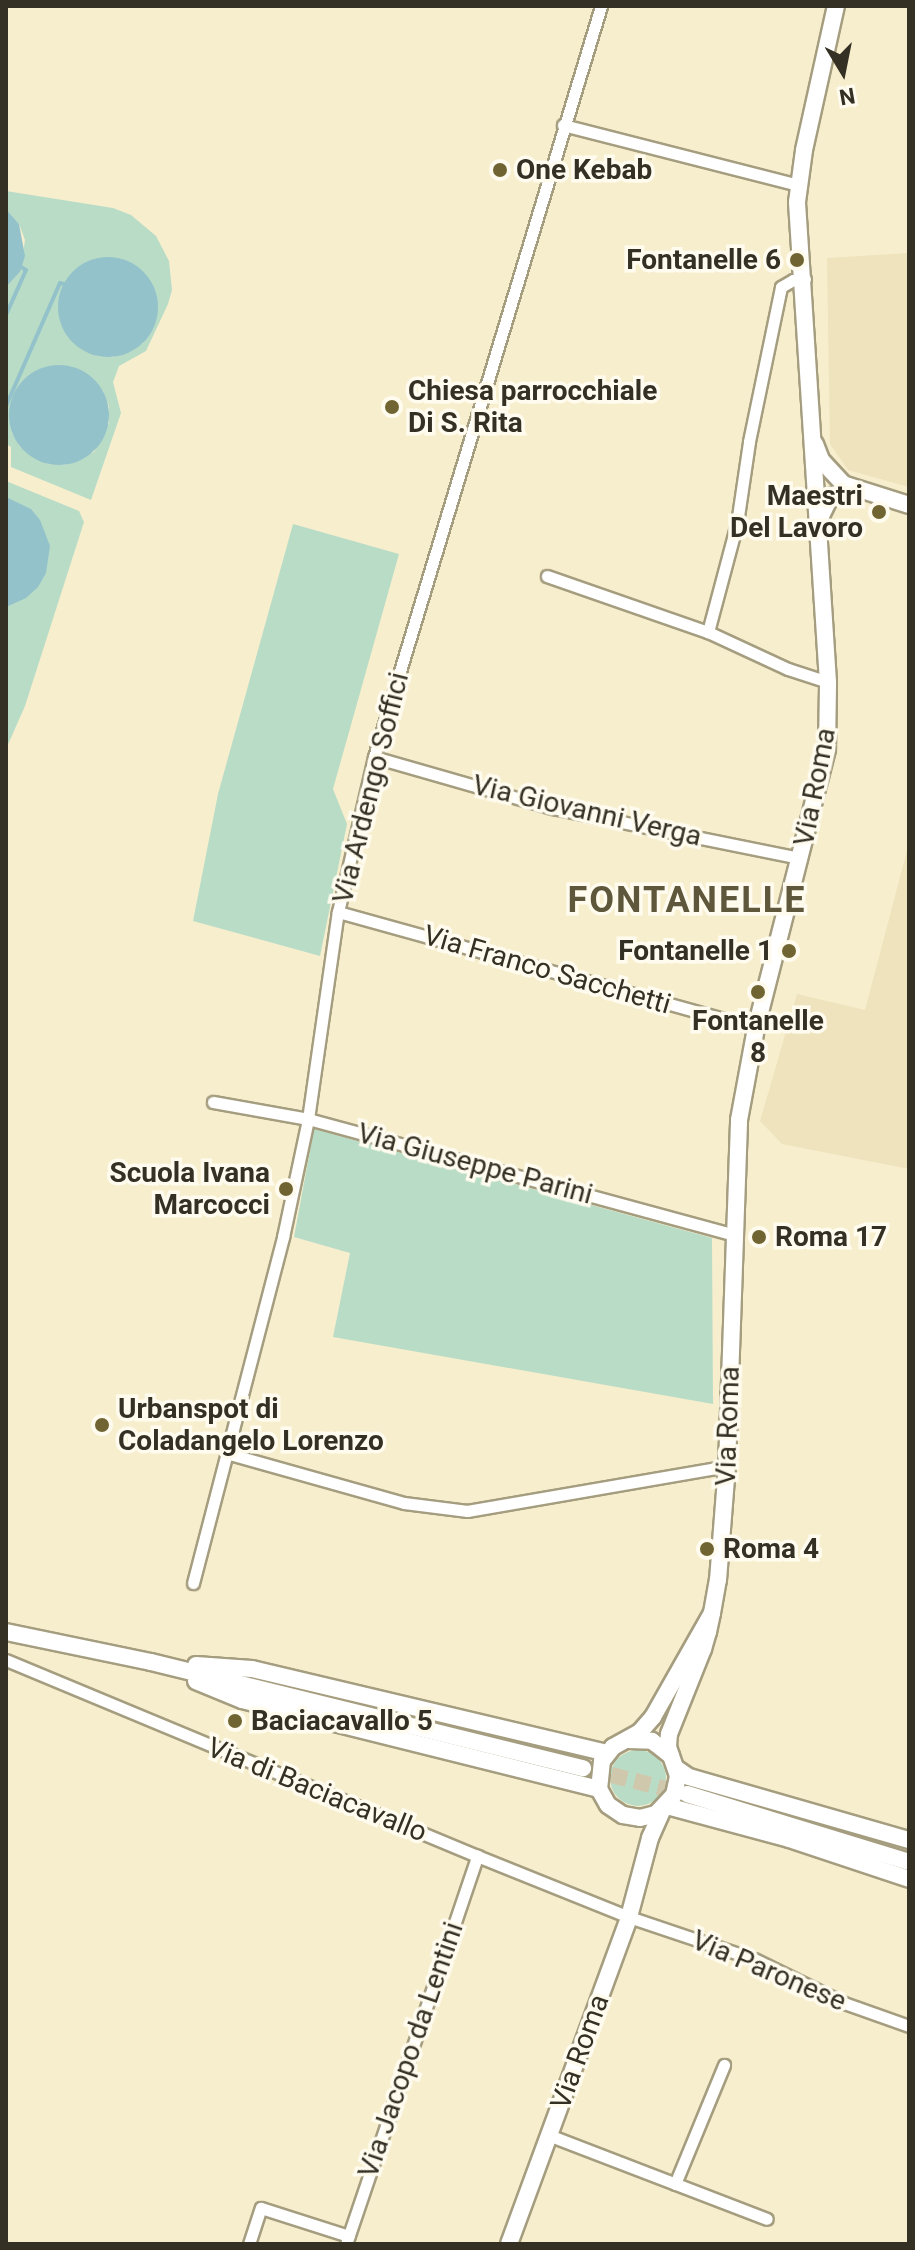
<!DOCTYPE html>
<style>
body{margin:0}
#map{position:relative;width:915px;height:2250px;overflow:hidden;background:#f7eece;font-family:Roboto,sans-serif}
div>[style]{position:absolute}
.built>*{inset:0;background:#eee3bc}
.green>*{inset:0;background:#b9dcc6}
.round{border-radius:50%}
.water>*{inset:0;background:#93c2cb}
.stream>*{height:4px;margin:-2px;padding:0 2px;transform-origin:2px;border-radius:2px;background:#93c2cb}
.secondary-tunnel>*{height:16px;margin-top:-8px;transform-origin:0;background:repeating-linear-gradient(90deg,#d0c8ac 0 16px,transparent 0 24px)}
.roads{filter:drop-shadow(2px 0 #a59d7f) drop-shadow(-2px 0 #a59d7f) drop-shadow(0 2px #a59d7f) drop-shadow(0 -2px #a59d7f)}
.street>*{height:11px;margin:-5.5px;padding:0 5.5px;transform-origin:5.5px;border-radius:5.5px;background:#fff}
.secondary>*{height:16px;margin:-8px;padding:0 8px;transform-origin:8px;border-radius:8px;background:#fff}
.dots>*{width:22px;height:22px;translate:-50% -50%;box-sizing:border-box;border:4px solid #fffbee;border-radius:50%}
span{translate:-50% -50%;white-space:nowrap;text-align:center;line-height:1.15;-webkit-text-stroke:7px #fffbee;paint-order:stroke}
.poi-label{font-size:28px;color:#343024;font-weight:700}
.left{translate:0 -50%;text-align:left}
.right{translate:-100% -50%;text-align:right}
.street-label{font-size:28px;color:#343024}
.district-label{font-size:36px;color:#5e573b;font-weight:700;letter-spacing:2px}
.frame{position:absolute;inset:0;border:8px solid #343024;pointer-events:none}
.north{position:absolute;left:803px;top:32px;width:80px;height:80px;-webkit-text-stroke:6px #fffbee;paint-order:stroke;rotate:170deg;font-size:22px;font-weight:700;line-height:32px;text-align:center;color:#343024}
.north::after{content:'';display:block;margin:auto;width:28px;height:36px;background:#343024;clip-path:polygon(50% 0,100% 100%,50% 72%,0 100%)}
</style>
<div id="map">
<div class="built">
<div style="clip-path:polygon(909px 253px,909px 487px,848px 470px,830px 444px,827px 258px)"></div>
<div style="clip-path:polygon(909px 843px,909px 1169px,782px 1144px,760px 1121px,797px 994px,865px 1010px)"></div>
</div>
<div class="green">
<div style="clip-path:polygon(evenodd,6px 191px,113px 208px,131px 215px,156px 236px,169px 261px,172px 290px,168px 304px,146px 351px,119px 366px,113px 382px,121px 413px,91px 500px,11px 467px,11px 447px,6px 444px,6px 287px,20px 272px,25px 240px,19px 224px,6px 209px,6px 191px,60px 292px,143px 343px,113px 357px,97px 356px,61px 324px,60px 292px,6px 191px,31px 374px,103px 391px,109px 406px,109px 423px,94px 452px,64px 465px,48px 464px,20px 447px,12px 433px,11px 400px,31px 374px)"></div>
<div style="clip-path:polygon(6px 481px,79px 511px,84px 522px,25px 706px,6px 749px)"></div>
<div style="clip-path:polygon(293px 524px,399px 554px,333px 789px,347px 824px,320px 956px,193px 921px,218px 794px)"></div>
<div style="clip-path:polygon(314px 1129px,712px 1238px,713px 1404px,333px 1337px,350px 1253px,294px 1237px)"></div>
<div class="round" style="left:610px;top:1750px;width:56px;height:56px"></div>
</div>
<div class="water">
<div style="clip-path:polygon(6px 209px,19px 224px,25px 256px,20px 272px,6px 287px)"></div>
<div class="round" style="left:58px;top:257px;width:100px;height:100px"></div>
<div class="round" style="left:9px;top:365px;width:100px;height:100px"></div>
<div style="clip-path:polygon(6px 497px,31px 509px,40px 520px,50px 546px,46px 573px,38px 587px,26px 598px,6px 607px)"></div>
</div>
<div class="stream">
<div style="left:6px;top:315px;width:49px;rotate:-66deg"></div>
<div style="left:26px;top:270px;width:6px;rotate:-149deg"></div>
<div style="left:6px;top:406px;width:134px;rotate:-66.3deg"></div>
<div style="left:60px;top:283px;width:4px;rotate:14deg"></div>
</div>
<div class="secondary-tunnel">
<div style="left:588px;top:1769px;width:101px;rotate:14.3deg"></div>
</div>
<div class="roads">
<div class="street">
<div style="left:563px;top:125px;width:244px;rotate:14.3deg"></div>
<div style="left:805px;top:279px;width:12px;rotate:175deg"></div>
<div style="left:793px;top:280px;width:14px;rotate:150deg"></div>
<div style="left:781px;top:287px;width:158px;rotate:101.7deg"></div>
<div style="left:749px;top:442px;width:82px;rotate:98.4deg"></div>
<div style="left:737px;top:523px;width:113px;rotate:104.9deg"></div>
<div style="left:708px;top:632px;width:88px;rotate:24.8deg"></div>
<div style="left:788px;top:669px;width:42px;rotate:18deg"></div>
<div style="left:547px;top:576px;width:170px;rotate:19.2deg"></div>
<div style="left:374px;top:757px;width:185px;rotate:16deg"></div>
<div style="left:552px;top:808px;width:254px;rotate:11.4deg"></div>
<div style="left:338px;top:912px;width:434px;rotate:15.5deg"></div>
<div style="left:213px;top:1102px;width:97px;rotate:10.1deg"></div>
<div style="left:308px;top:1119px;width:443px;rotate:15.2deg"></div>
<div style="left:226px;top:1453px;width:185px;rotate:15.7deg"></div>
<div style="left:404px;top:1503px;width:64px;rotate:7.2deg"></div>
<div style="left:467px;top:1511px;width:264px;rotate:-9.8deg"></div>
<div style="left:193px;top:1583px;width:358px;rotate:-75.4deg"></div>
<div style="left:283px;top:1237px;width:121px;rotate:-78deg"></div>
<div style="left:308px;top:1119px;width:209px;rotate:-81.8deg"></div>
<div style="left:338px;top:912px;width:159px;rotate:-76.9deg"></div>
<div style="left:374px;top:757px;width:785px;rotate:-73.18deg"></div>
<div style="left:6px;top:1660px;width:510px;rotate:22.59deg"></div>
<div style="left:477px;top:1856px;width:164px;rotate:21.9deg"></div>
<div style="left:629px;top:1917px;width:132px;rotate:18.6deg"></div>
<div style="left:754px;top:1959px;width:100px;rotate:26.1deg"></div>
<div style="left:844px;top:2003px;width:69px;rotate:19.5deg"></div>
<div style="left:551px;top:2136px;width:231px;rotate:21deg"></div>
<div style="left:675px;top:2184px;width:129px;rotate:-67.6deg"></div>
<div style="left:249px;top:2244px;width:38px;rotate:-72deg"></div>
<div style="left:261px;top:2208px;width:92px;rotate:17.7deg"></div>
<div style="left:346px;top:2244px;width:410px;rotate:-71.3deg"></div>
</div>
<div class="secondary">
<div style="left:815px;top:444px;width:17px;rotate:69deg"></div>
<div style="left:821px;top:460px;width:33px;rotate:47deg"></div>
<div style="left:843px;top:484px;width:69px;rotate:17.7deg"></div>
<div style="left:819px;top:520px;width:25px;rotate:-64deg"></div>
<div style="left:830px;top:497px;width:23px;rotate:-20deg"></div>
<div style="left:712px;top:1613px;width:120px;rotate:119.6deg"></div>
<div style="left:653px;top:1717px;width:20px;rotate:131deg"></div>
<div style="left:640px;top:1732px;width:31px;rotate:151deg"></div>
<div style="left:613px;top:1747px;width:18px;rotate:128deg"></div>
<div style="left:602px;top:1761px;width:28px;rotate:96deg"></div>
<div style="left:599px;top:1789px;width:18px;rotate:61deg"></div>
<div style="left:608px;top:1805px;width:18px;rotate:34deg"></div>
<div style="left:623px;top:1815px;width:17px;rotate:10deg"></div>
<div style="left:640px;top:1818px;width:16px;rotate:-14deg"></div>
<div style="left:656px;top:1814px;width:26px;rotate:-47deg"></div>
<div style="left:674px;top:1795px;width:19px;rotate:-78deg"></div>
<div style="left:678px;top:1776px;width:31px;rotate:-109deg"></div>
<div style="left:668px;top:1747px;width:13px;rotate:-86deg"></div>
<div style="left:669px;top:1734px;width:92px;rotate:-68.2deg"></div>
<div style="left:703px;top:1649px;width:18px;rotate:-74deg"></div>
<div style="left:708px;top:1632px;width:19px;rotate:-78deg"></div>
<div style="left:712px;top:1613px;width:34px;rotate:-80deg"></div>
<div style="left:718px;top:1580px;width:114px;rotate:-85.5deg"></div>
<div style="left:727px;top:1466px;width:346px;rotate:-88deg"></div>
<div style="left:739px;top:1120px;width:94px;rotate:-79.5deg"></div>
<div style="left:756px;top:1028px;width:288px;rotate:-75.7deg"></div>
<div style="left:827px;top:749px;width:67px;rotate:-89.1deg"></div>
<div style="left:828px;top:682px;width:481px;rotate:-93.7deg"></div>
<div style="left:797px;top:202px;width:52px;rotate:-82.3deg"></div>
<div style="left:804px;top:150px;width:148px;rotate:-77.5deg"></div>
<div style="left:6px;top:1632px;width:148px;rotate:11.7deg"></div>
<div style="left:151px;top:1662px;width:445px;rotate:13.8deg"></div>
<div style="left:196px;top:1665px;width:56px;rotate:4.1deg"></div>
<div style="left:252px;top:1669px;width:365px;rotate:13.3deg"></div>
<div style="left:196px;top:1681px;width:50px;rotate:22.4deg"></div>
<div style="left:242px;top:1700px;width:368px;rotate:14deg"></div>
<div style="left:628px;top:1740px;width:24px;rotate:2deg"></div>
<div style="left:652px;top:1741px;width:24px;rotate:38deg"></div>
<div style="left:677px;top:1769px;width:14px;rotate:34deg"></div>
<div style="left:689px;top:1777px;width:229px;rotate:16deg"></div>
<div style="left:687px;top:1794px;width:232px;rotate:17deg"></div>
<div style="left:667px;top:1806px;width:126px;rotate:15.1deg"></div>
<div style="left:789px;top:1839px;width:126px;rotate:18.4deg"></div>
<div style="left:509px;top:2244px;width:348px;rotate:-69.8deg"></div>
<div style="left:629px;top:1917px;width:82px;rotate:-75.1deg"></div>
<div style="left:650px;top:1838px;width:32px;rotate:-66deg"></div>
</div>
</div>
<div class="dots">
<div style="left:500px;top:170px;background:#706532"></div>
<div style="left:797px;top:260px;background:#706532"></div>
<div style="left:392px;top:407px;background:#706532"></div>
<div style="left:879px;top:512px;background:#706532"></div>
<div style="left:789px;top:951px;background:#706532"></div>
<div style="left:758px;top:992px;background:#706532"></div>
<div style="left:286px;top:1189px;background:#706532"></div>
<div style="left:759px;top:1237px;background:#706532"></div>
<div style="left:102px;top:1425px;background:#706532"></div>
<div style="left:707px;top:1549px;background:#706532"></div>
<div style="left:235px;top:1721px;background:#706532"></div>
</div>
<div class="poi-label">
<span class="left" style="left:516px;top:170px">One Kebab</span>
<span class="right" style="left:781px;top:260px">Fontanelle 6</span>
<span class="left" style="left:408px;top:407px">Chiesa parrocchiale<br>Di S. Rita</span>
<span class="right" style="left:863px;top:512px">Maestri<br>Del Lavoro</span>
<span class="right" style="left:773px;top:951px">Fontanelle 1</span>
<span style="left:758px;top:1037px">Fontanelle<br>8</span>
<span class="right" style="left:270px;top:1189px">Scuola Ivana<br>Marcocci</span>
<span class="left" style="left:775px;top:1237px">Roma 17</span>
<span class="left" style="left:118px;top:1425px">Urbanspot di<br>Coladangelo Lorenzo</span>
<span class="left" style="left:723px;top:1549px">Roma 4</span>
<span class="left" style="left:251px;top:1721px">Baciacavallo 5</span>
</div>
<div class="street-label">
<span style="left:815px;top:787px;rotate:-79deg">Via Roma</span>
<span style="left:371px;top:788px;rotate:-76deg">Via Ardengo Soffici</span>
<span style="left:587px;top:811px;rotate:13deg">Via Giovanni Verga</span>
<span style="left:547px;top:970px;rotate:16deg">Via Franco Sacchetti</span>
<span style="left:475px;top:1164px;rotate:15deg">Via Giuseppe Parini</span>
<span style="left:728px;top:1426px;rotate:-88deg">Via Roma</span>
<span style="left:317px;top:1790px;rotate:22deg">Via di Baciacavallo</span>
<span style="left:769px;top:1971px;rotate:23deg">Via Paronese</span>
<span style="left:411px;top:2050px;rotate:-71deg">Via Jacopo da Lentini</span>
<span style="left:580px;top:2052px;rotate:-70deg">Via Roma</span>
</div>
<div class="district-label">
<span style="left:687px;top:901px">FONTANELLE</span>
</div>
<div class="frame"></div>
<div class="north">N</div>
</div>
